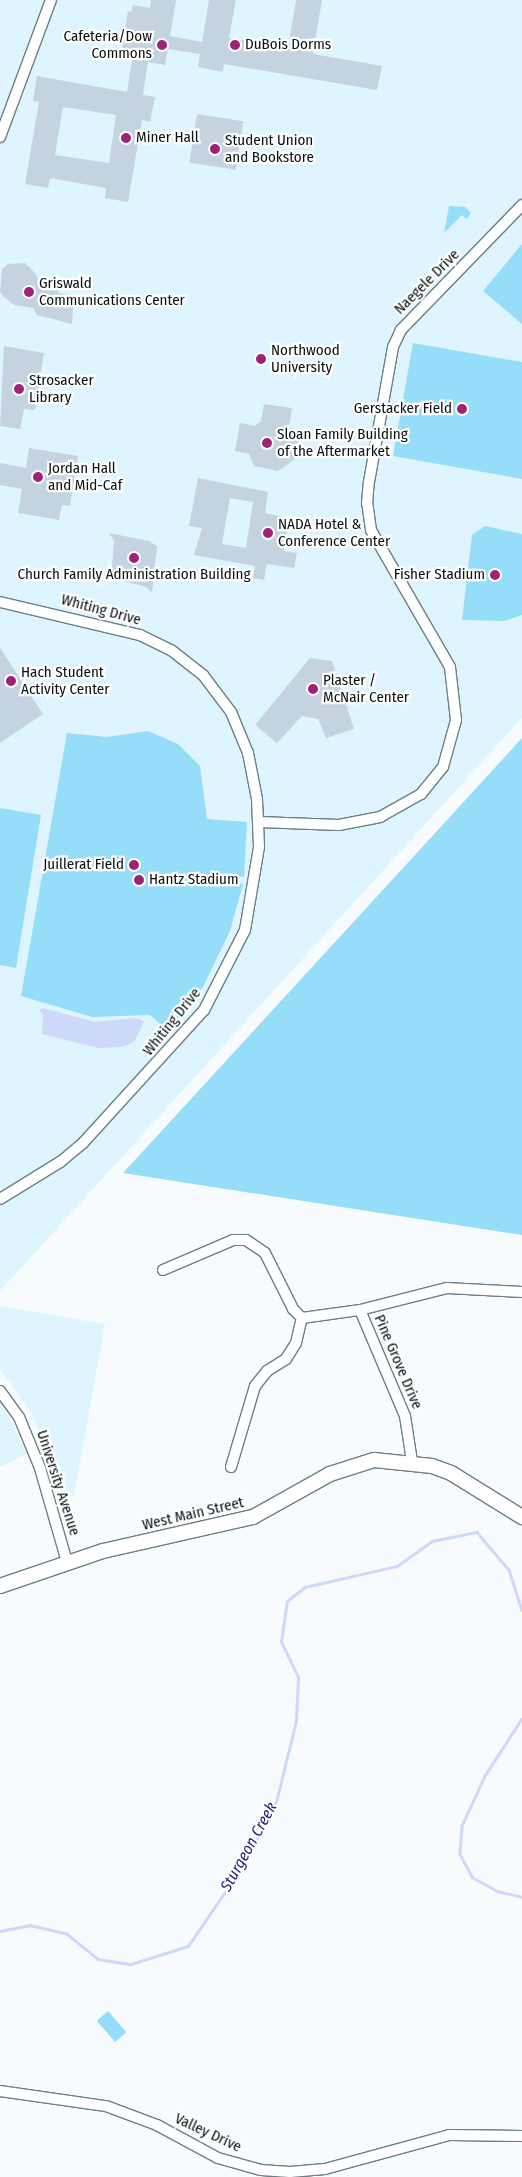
<!DOCTYPE html>
<style>
body{margin:0}
#map{position:relative;width:522px;height:2177px;overflow:hidden;background:#f7fbfd;font-family:"Fira Sans Condensed",sans-serif}
div>[style]{position:absolute}
.built>*{inset:0;background:#def5ff}
.green>*{inset:0;background:#96ddfa;transform-origin:0 0}
.water>*{inset:0;background:#ced8fa}
.stream>*{height:2.5px;margin:-1.25px;padding:0 1.25px;transform-origin:1.25px;border-radius:1.25px;background:#ced8fa}
.building>*{inset:0;background:#c5d3e1;transform-origin:0 0}
.roads{filter:drop-shadow(1px 0 #6c7e86) drop-shadow(-1px 0 #6c7e86) drop-shadow(0 1px #6c7e86) drop-shadow(0 -1px #6c7e86)}
.street>*{height:10px;margin:-5px;padding:0 5px;transform-origin:5px;border-radius:5px;background:#fff}
.secondary>*{height:14px;margin:-7px;padding:0 7px;transform-origin:7px;border-radius:7px;background:#fff}
.dots>*{width:14px;height:14px;translate:-50% -50%;box-sizing:border-box;border:2px solid #fff;border-radius:50%}
span{translate:-50% -50%;white-space:nowrap;text-align:center;line-height:1.15;-webkit-text-stroke:4.5px #fff;paint-order:stroke}
.poi-label{font-size:15px;color:#091012}
.right{translate:-100% -50%;text-align:right}
.left{translate:0 -50%;text-align:left}
.street-label{font-size:15px;color:#091012}
.water-label{font-size:16px;color:#1d1f7c;font-style:italic}
</style>
<div id="map">
<div class="built">
<div style="clip-path:polygon(0 0,522px 0,522px 718px,0 1291px)"></div>
<div style="clip-path:polygon(0 1306px,105px 1324px,74px 1496px,63px 1496px,32px 1414px,0 1369px)"></div>
<div style="clip-path:polygon(0 1400px,27px 1454px,0 1467px)"></div>
</div>
<div class="green">
<div style="clip-path:polygon(449px 206px,465px 207px,471px 213px,467px 219px,462px 215px,444px 233px)"></div>
<div style="clip-path:polygon(522px 244px,522px 324px,483px 291px)"></div>
<div style="clip-path:polygon(413px 343px,522px 362px,522px 479px,393px 456px)"></div>
<div style="clip-path:polygon(485px 526px,522px 534px,522px 615px,504px 621px,462px 620px,472px 535px)"></div>
<div style="clip-path:polygon(148px 731px,178px 744px,200px 766px,207px 819px,247px 822px,244px 877px,237px 876px,236px 883px,243px 884px,230px 931px,203px 987px,168px 1031px,150px 1015px,92px 1017px,21px 996px,67px 733px,107px 737px)"></div>
<div style="clip-path:polygon(522px 738px,522px 1235px,123px 1173px,437px 831px)"></div>
<div style="clip-path:polygon(0 808px,41px 815px,16px 968px,0 965px)"></div>
<div style="left:108px;top:2011px;width:28px;height:15px;rotate:49deg"></div>
</div>
<div class="water">
<div style="clip-path:polygon(43px 1008px,95px 1022px,135px 1018px,144px 1021px,135px 1041px,123px 1047px,99px 1048px,42px 1034px,43px 1015px,39px 1010px)"></div>
</div>
<div class="stream">
<div style="left:522px;top:1719px;width:68px;rotate:123deg"></div>
<div style="left:485px;top:1776px;width:55px;rotate:114.7deg"></div>
<div style="left:462px;top:1826px;width:28px;rotate:94deg"></div>
<div style="left:460px;top:1854px;width:26px;rotate:62deg"></div>
<div style="left:472px;top:1877px;width:29px;rotate:29deg"></div>
<div style="left:497px;top:1891px;width:26px;rotate:13deg"></div>
<div style="left:0;top:1931px;width:31px;rotate:-11deg"></div>
<div style="left:30px;top:1925px;width:37px;rotate:13deg"></div>
<div style="left:66px;top:1933px;width:41px;rotate:39.1deg"></div>
<div style="left:98px;top:1959px;width:33px;rotate:9deg"></div>
<div style="left:131px;top:1964px;width:60px;rotate:-17.5deg"></div>
<div style="left:188px;top:1946px;width:96px;rotate:-55.6deg"></div>
<div style="left:242px;top:1867px;width:73px;rotate:-62.4deg"></div>
<div style="left:276px;top:1802px;width:83px;rotate:-76.1deg"></div>
<div style="left:296px;top:1721px;width:44px;rotate:-87.4deg"></div>
<div style="left:298px;top:1677px;width:39px;rotate:-116deg"></div>
<div style="left:281px;top:1642px;width:41px;rotate:-81.7deg"></div>
<div style="left:287px;top:1601px;width:23px;rotate:-38deg"></div>
<div style="left:305px;top:1587px;width:94px;rotate:-12.9deg"></div>
<div style="left:397px;top:1566px;width:43px;rotate:-35.5deg"></div>
<div style="left:432px;top:1541px;width:46px;rotate:-11.3deg"></div>
<div style="left:477px;top:1532px;width:50px;rotate:49.9deg"></div>
<div style="left:509px;top:1570px;width:42px;rotate:72deg"></div>
</div>
<div class="building">
<div style="clip-path:polygon(evenodd,151px 0,176px 0,170px 36px,202px 42px,209px 0,236px 0,229px 38px,288px 48px,296px 0,322px 0,313px 54px,382px 66px,377px 90px,224px 64px,223px 72px,198px 67px,200px 54px,168px 49px,165px 65px,148px 62px,143px 95px,155px 97px,150px 122px,142px 120px,128px 202px,105px 198px,106px 188px,50px 178px,48px 188px,25px 184px,39px 102px,33px 101px,37px 76px,127px 92px,132px 60px,120px 57px,128px 11px,131px 12px,133px 5px,150px 8px,151px 0,63px 107px,116px 115px,109px 163px,55px 155px,63px 107px)"></div>
<div style="left:197px;top:114px;width:47px;height:49px;rotate:9deg"></div>
<div style="clip-path:polygon(25px 263px,36px 274px,39px 284px,59px 287px,58px 293px,74px 296px,72px 324px,37px 315px,33px 308px,14px 305px,4px 297px,0 292px,2px 269px,8px 264px)"></div>
<div style="clip-path:polygon(4px 346px,44px 353px,35px 410px,24px 409px,20px 429px,0 426px)"></div>
<div style="clip-path:polygon(264px 404px,292px 408px,289px 427px,299px 435px,295px 459px,278px 471px,254px 466px,249px 454px,235px 451px,240px 423px,255px 426px,261px 421px)"></div>
<div style="clip-path:polygon(29px 448px,78px 456px,70px 506px,62px 505px,59px 520px,18px 513px,22px 489px,0 485px,0 463px,26px 468px)"></div>
<div style="clip-path:polygon(evenodd,198px 478px,268px 492px,265px 513px,289px 518px,284px 551px,297px 553px,294px 568px,267px 564px,264px 580px,253px 578px,255px 566px,194px 555px,202px 528px,189px 526px,198px 478px,230px 498px,253px 502px,246px 548px,222px 544px,230px 498px)"></div>
<div style="clip-path:polygon(109px 533px,149px 541px,157px 546px,152px 593px,146px 587px,111px 578px,114px 541px)"></div>
<div style="clip-path:polygon(0 648px,43px 714px,0 743px)"></div>
<div style="clip-path:polygon(310px 658px,332px 661px,354px 729px,326px 738px,318px 719px,302px 716px,277px 743px,255px 725px)"></div>
</div>
<div class="roads">
<div class="street">
<div style="left:0;top:137px;width:146px;rotate:-69.6deg"></div>
<div style="left:0;top:602px;width:144px;rotate:13.3deg"></div>
<div style="left:140px;top:635px;width:34px;rotate:26deg"></div>
<div style="left:171px;top:650px;width:41px;rotate:38deg"></div>
<div style="left:203px;top:675px;width:46px;rotate:52.9deg"></div>
<div style="left:231px;top:712px;width:44px;rotate:67.5deg"></div>
<div style="left:248px;top:753px;width:47px;rotate:78.9deg"></div>
<div style="left:257px;top:799px;width:48px;rotate:87.6deg"></div>
<div style="left:259px;top:847px;width:84px;rotate:99.6deg"></div>
<div style="left:245px;top:930px;width:90px;rotate:117.1deg"></div>
<div style="left:204px;top:1010px;width:180px;rotate:132.3deg"></div>
<div style="left:83px;top:1143px;width:30px;rotate:140deg"></div>
<div style="left:60px;top:1162px;width:70px;rotate:148.3deg"></div>
<div style="left:259px;top:822px;width:80px;rotate:2.1deg"></div>
<div style="left:339px;top:825px;width:42px;rotate:-11deg"></div>
<div style="left:380px;top:817px;width:47px;rotate:-29.3deg"></div>
<div style="left:421px;top:794px;width:35px;rotate:-51deg"></div>
<div style="left:443px;top:767px;width:49px;rotate:-74.5deg"></div>
<div style="left:456px;top:720px;width:53px;rotate:-96.5deg"></div>
<div style="left:450px;top:667px;width:158px;rotate:-120deg"></div>
<div style="left:371px;top:530px;width:27px;rotate:-98deg"></div>
<div style="left:367px;top:503px;width:21px;rotate:-85deg"></div>
<div style="left:369px;top:482px;width:137px;rotate:-79.9deg"></div>
<div style="left:393px;top:347px;width:19px;rotate:-65deg"></div>
<div style="left:401px;top:330px;width:174px;rotate:-45.9deg"></div>
<div style="left:163px;top:1270px;width:76px;rotate:-23.2deg"></div>
<div style="left:233px;top:1240px;width:13px"></div>
<div style="left:246px;top:1240px;width:23px;rotate:34deg"></div>
<div style="left:265px;top:1253px;width:63px;rotate:63.4deg"></div>
<div style="left:293px;top:1309px;width:13px;rotate:45deg"></div>
<div style="left:302px;top:1318px;width:59px;rotate:-7.9deg"></div>
<div style="left:360px;top:1310px;width:115px;rotate:67deg"></div>
<div style="left:405px;top:1416px;width:46px;rotate:81.2deg"></div>
<div style="left:360px;top:1310px;width:90px;rotate:-14.2deg"></div>
<div style="left:447px;top:1288px;width:75px;rotate:3.1deg"></div>
<div style="left:0;top:1391px;width:32px;rotate:54deg"></div>
<div style="left:19px;top:1417px;width:55px;rotate:67.6deg"></div>
<div style="left:40px;top:1468px;width:98px;rotate:74deg"></div>
<div style="left:231px;top:1467px;width:84px;rotate:-73.5deg"></div>
<div style="left:255px;top:1386px;width:19px;rotate:-51deg"></div>
<div style="left:267px;top:1371px;width:22px;rotate:-32deg"></div>
<div style="left:286px;top:1359px;width:19px;rotate:-58deg"></div>
<div style="left:296px;top:1343px;width:26px;rotate:-77deg"></div>
<div style="left:0;top:2091px;width:107px;rotate:8.1deg"></div>
<div style="left:106px;top:2106px;width:54px;rotate:20.4deg"></div>
<div style="left:157px;top:2125px;width:69px;rotate:28.4deg"></div>
<div style="left:218px;top:2158px;width:45px;rotate:15.6deg"></div>
<div style="left:261px;top:2170px;width:29px;rotate:4deg"></div>
<div style="left:290px;top:2172px;width:35px;rotate:-5deg"></div>
<div style="left:325px;top:2169px;width:129px;rotate:-15.3deg"></div>
<div style="left:449px;top:2135px;width:73px;rotate:0.8deg"></div>
</div>
<div class="secondary">
<div style="left:0;top:1586px;width:109px;rotate:-18.8deg"></div>
<div style="left:103px;top:1551px;width:154px;rotate:-12.8deg"></div>
<div style="left:253px;top:1517px;width:88px;rotate:-29.2deg"></div>
<div style="left:330px;top:1474px;width:46px;rotate:-17.7deg"></div>
<div style="left:374px;top:1460px;width:58px;rotate:5.9deg"></div>
<div style="left:432px;top:1466px;width:20px;rotate:20deg"></div>
<div style="left:451px;top:1473px;width:84px;rotate:31.8deg"></div>
</div>
</div>
<div class="dots">
<div style="left:162px;top:45px;background:#9d237a"></div>
<div style="left:235px;top:45px;background:#9d237a"></div>
<div style="left:126px;top:138px;background:#9d237a"></div>
<div style="left:215px;top:149px;background:#9d237a"></div>
<div style="left:29px;top:292px;background:#9d237a"></div>
<div style="left:261px;top:359px;background:#9d237a"></div>
<div style="left:19px;top:389px;background:#9d237a"></div>
<div style="left:462px;top:409px;background:#9d237a"></div>
<div style="left:267px;top:443px;background:#9d237a"></div>
<div style="left:38px;top:477px;background:#9d237a"></div>
<div style="left:268px;top:533px;background:#9d237a"></div>
<div style="left:134px;top:558px;background:#9d237a"></div>
<div style="left:495px;top:575px;background:#9d237a"></div>
<div style="left:11px;top:681px;background:#9d237a"></div>
<div style="left:313px;top:689px;background:#9d237a"></div>
<div style="left:134px;top:865px;background:#9d237a"></div>
<div style="left:139px;top:880px;background:#9d237a"></div>
</div>
<div class="poi-label">
<span class="right" style="left:152px;top:45px">Cafeteria/Dow<br>Commons</span>
<span class="left" style="left:245px;top:45px">DuBois Dorms</span>
<span class="left" style="left:136px;top:138px">Miner Hall</span>
<span class="left" style="left:225px;top:149px">Student Union<br>and Bookstore</span>
<span class="left" style="left:39px;top:292px">Griswald<br>Communications Center</span>
<span class="left" style="left:271px;top:359px">Northwood<br>University</span>
<span class="left" style="left:29px;top:389px">Strosacker<br>Library</span>
<span class="right" style="left:452px;top:409px">Gerstacker Field</span>
<span class="left" style="left:277px;top:443px">Sloan Family Building<br>of the Aftermarket</span>
<span class="left" style="left:48px;top:477px">Jordan Hall<br>and Mid-Caf</span>
<span class="left" style="left:278px;top:533px">NADA Hotel &amp;<br>Conference Center</span>
<span style="left:134px;top:575px">Church Family Administration Building</span>
<span class="right" style="left:485px;top:575px">Fisher Stadium</span>
<span class="left" style="left:21px;top:681px">Hach Student<br>Activity Center</span>
<span class="left" style="left:323px;top:689px">Plaster /<br>McNair Center</span>
<span class="right" style="left:124px;top:865px">Juillerat Field</span>
<span class="left" style="left:149px;top:880px">Hantz Stadium</span>
</div>
<div class="street-label">
<span style="left:427px;top:282px;rotate:-45deg">Naegele Drive</span>
<span style="left:101px;top:610px;rotate:15deg">Whiting Drive</span>
<span style="left:172px;top:1022px;rotate:-51deg">Whiting Drive</span>
<span style="left:398px;top:1362px;rotate:67deg">Pine Grove Drive</span>
<span style="left:58px;top:1483px;rotate:72deg">University Avenue</span>
<span style="left:193px;top:1514px;rotate:-13deg">West Main Street</span>
<span style="left:208px;top:2133px;rotate:25deg">Valley Drive</span>
</div>
<div class="water-label">
<span style="left:249px;top:1847px;rotate:-61deg">Sturgeon Creek</span>
</div>
</div>
